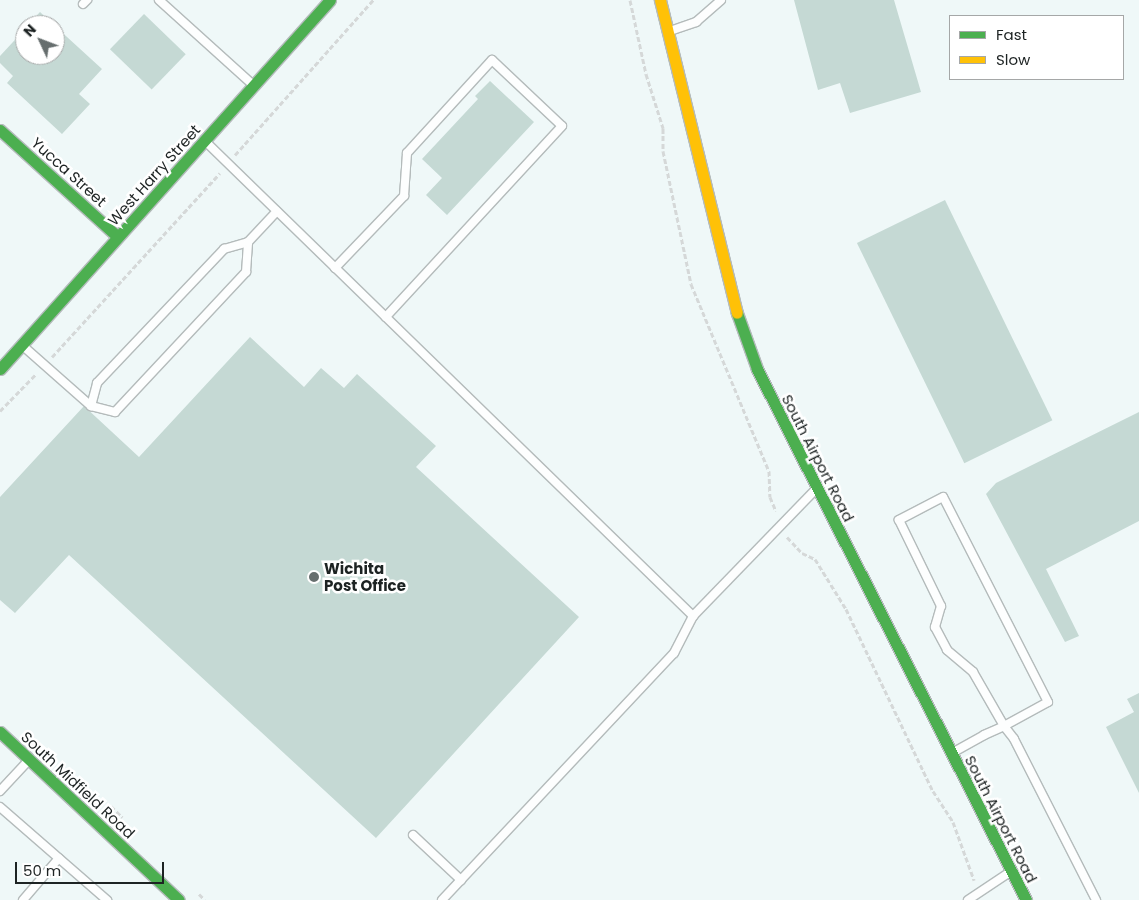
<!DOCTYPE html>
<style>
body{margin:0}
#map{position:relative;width:1139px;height:900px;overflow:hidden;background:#eff8f8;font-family:Poppins,sans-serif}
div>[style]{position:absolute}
.building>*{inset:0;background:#c5d9d4;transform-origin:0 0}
.path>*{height:3px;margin-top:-1.5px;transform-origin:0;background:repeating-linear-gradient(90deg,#d5d8d8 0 5px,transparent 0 7.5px)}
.roads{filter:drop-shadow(1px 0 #b4bbbb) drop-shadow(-1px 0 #b4bbbb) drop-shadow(0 1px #b4bbbb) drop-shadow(0 -1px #b4bbbb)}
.lane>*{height:8px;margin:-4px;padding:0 4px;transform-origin:4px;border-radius:4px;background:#fdfefe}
.fast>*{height:11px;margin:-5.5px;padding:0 5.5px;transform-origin:5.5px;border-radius:5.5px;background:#4caf50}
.slow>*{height:11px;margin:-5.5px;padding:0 5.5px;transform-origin:5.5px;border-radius:5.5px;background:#ffc107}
.dots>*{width:14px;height:14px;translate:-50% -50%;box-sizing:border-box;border:2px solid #fff;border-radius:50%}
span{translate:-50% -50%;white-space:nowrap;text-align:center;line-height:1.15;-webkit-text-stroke:5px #fff;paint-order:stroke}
.street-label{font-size:15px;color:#1d2323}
.poi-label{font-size:15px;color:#1d2323;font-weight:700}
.left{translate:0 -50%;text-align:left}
.legend{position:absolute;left:949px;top:15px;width:175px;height:65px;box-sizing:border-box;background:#fff;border:1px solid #a5a7a7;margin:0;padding:6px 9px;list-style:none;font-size:15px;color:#1d2323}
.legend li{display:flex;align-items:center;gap:10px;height:25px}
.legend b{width:25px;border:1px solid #a5a7a7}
.north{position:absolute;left:15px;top:15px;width:50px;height:50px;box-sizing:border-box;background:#fff;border:1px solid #a5a7a7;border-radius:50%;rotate:313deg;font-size:14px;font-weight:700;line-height:20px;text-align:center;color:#1d2323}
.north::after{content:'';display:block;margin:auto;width:18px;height:22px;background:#666e6e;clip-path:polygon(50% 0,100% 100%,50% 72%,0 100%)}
.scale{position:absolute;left:15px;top:862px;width:149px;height:22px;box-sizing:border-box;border:2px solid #1d2323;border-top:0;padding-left:6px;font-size:15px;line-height:18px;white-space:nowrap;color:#1d2323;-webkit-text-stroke:4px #fff;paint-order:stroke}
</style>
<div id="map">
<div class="building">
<div style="clip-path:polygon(794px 0,894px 0,921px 92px,850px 113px,840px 83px,818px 90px)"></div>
<div style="clip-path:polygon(40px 12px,54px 25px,28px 25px)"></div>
<div style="left:144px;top:14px;width:58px;height:49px;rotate:44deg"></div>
<div style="clip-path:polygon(55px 26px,102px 69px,79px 94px,90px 104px,62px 134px,7px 83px,13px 76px,0 63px,0 56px,25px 29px,25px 55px,55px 55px)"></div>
<div style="clip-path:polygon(490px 81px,534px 122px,447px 215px,426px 195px,442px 178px,422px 159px,478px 99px,475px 96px)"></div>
<div style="left:945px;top:200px;width:245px;height:98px;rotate:64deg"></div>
<div style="clip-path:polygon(250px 337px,304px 387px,321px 368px,344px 388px,357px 374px,436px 446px,416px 467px,579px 617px,376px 838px,69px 555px,15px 613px,0 600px,0 497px,84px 406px,139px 457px)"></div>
<div style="clip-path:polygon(1139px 412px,1139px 521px,1046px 569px,1079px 636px,1065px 642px,986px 494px,996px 483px)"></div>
<div style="clip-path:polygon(1139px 693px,1139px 793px,1106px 727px,1134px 712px,1127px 699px)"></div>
</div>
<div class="path">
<div style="left:630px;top:0;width:76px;rotate:77.8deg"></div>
<div style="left:646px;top:74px;width:57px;rotate:72.5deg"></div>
<div style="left:663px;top:128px;width:23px;rotate:90deg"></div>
<div style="left:663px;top:151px;width:136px;rotate:78.1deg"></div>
<div style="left:691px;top:284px;width:203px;rotate:67.4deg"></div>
<div style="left:769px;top:471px;width:26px;rotate:88deg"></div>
<div style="left:770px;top:497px;width:15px;rotate:67deg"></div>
<div style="left:235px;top:155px;width:208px;rotate:-48.3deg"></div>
<div style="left:52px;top:357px;width:249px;rotate:-47.6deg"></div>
<div style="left:0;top:411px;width:52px;rotate:-45.8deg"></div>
<div style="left:787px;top:537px;width:22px;rotate:47deg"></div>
<div style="left:802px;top:553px;width:14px;rotate:25deg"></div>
<div style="left:815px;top:559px;width:59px;rotate:58.2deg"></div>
<div style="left:846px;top:609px;width:202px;rotate:64.5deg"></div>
<div style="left:933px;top:791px;width:37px;rotate:57deg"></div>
<div style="left:953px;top:822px;width:62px;rotate:70.1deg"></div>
<div style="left:111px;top:806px;width:16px;rotate:45deg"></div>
<div style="left:199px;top:894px;width:8px;rotate:45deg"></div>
</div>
<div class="roads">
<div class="lane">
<div style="left:159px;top:0;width:125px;rotate:42.1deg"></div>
<div style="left:83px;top:4px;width:6px;rotate:-45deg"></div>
<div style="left:670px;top:31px;width:28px;rotate:-19deg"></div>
<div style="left:696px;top:22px;width:33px;rotate:-41deg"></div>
<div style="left:206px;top:142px;width:680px;rotate:44.22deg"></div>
<div style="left:693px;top:616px;width:177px;rotate:-45.9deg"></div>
<div style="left:335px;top:268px;width:100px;rotate:-46.2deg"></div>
<div style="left:404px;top:196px;width:43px;rotate:-86deg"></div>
<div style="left:407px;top:153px;width:126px;rotate:-47.6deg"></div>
<div style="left:492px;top:60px;width:96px;rotate:43.3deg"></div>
<div style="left:562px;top:126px;width:260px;rotate:132.7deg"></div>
<div style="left:23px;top:346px;width:91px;rotate:41.4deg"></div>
<div style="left:91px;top:406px;width:25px;rotate:14deg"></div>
<div style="left:115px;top:412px;width:192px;rotate:-46.9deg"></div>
<div style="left:246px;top:272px;width:30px;rotate:-86deg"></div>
<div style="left:91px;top:406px;width:24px;rotate:-75deg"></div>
<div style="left:97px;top:383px;width:185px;rotate:-46.5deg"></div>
<div style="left:224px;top:249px;width:25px;rotate:-16deg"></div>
<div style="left:248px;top:242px;width:42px;rotate:-46.9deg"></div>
<div style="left:952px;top:753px;width:37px;rotate:-29deg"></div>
<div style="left:984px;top:735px;width:22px;rotate:-24deg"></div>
<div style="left:1004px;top:726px;width:50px;rotate:-28.6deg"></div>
<div style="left:1048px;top:702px;width:230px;rotate:-117.1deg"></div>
<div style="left:943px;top:497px;width:50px;rotate:152.4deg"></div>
<div style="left:899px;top:520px;width:96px;rotate:64deg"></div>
<div style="left:941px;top:606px;width:22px;rotate:106deg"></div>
<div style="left:935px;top:627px;width:26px;rotate:62deg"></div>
<div style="left:947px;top:650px;width:34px;rotate:40deg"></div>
<div style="left:973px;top:672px;width:62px;rotate:60.1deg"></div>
<div style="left:1004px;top:726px;width:16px;rotate:52deg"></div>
<div style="left:1014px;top:739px;width:181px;rotate:63deg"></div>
<div style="left:0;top:791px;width:41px;rotate:-47deg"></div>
<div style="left:0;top:807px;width:142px;rotate:41deg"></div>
<div style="left:413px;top:835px;width:66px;rotate:43.2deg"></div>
<div style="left:23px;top:900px;width:55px;rotate:-49.4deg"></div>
<div style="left:442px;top:900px;width:339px;rotate:-46.8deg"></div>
<div style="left:674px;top:653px;width:42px;rotate:-62.8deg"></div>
<div style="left:968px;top:900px;width:50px;rotate:-33.7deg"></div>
</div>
<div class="fast">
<div style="left:0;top:130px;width:159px;rotate:42.2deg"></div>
<div style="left:737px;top:313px;width:59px;rotate:70.3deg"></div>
<div style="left:757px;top:369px;width:595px;rotate:63.13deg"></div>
<div style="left:0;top:369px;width:495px;rotate:-48.2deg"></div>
<div style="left:0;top:732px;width:245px;rotate:43.2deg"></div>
</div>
<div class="slow">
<div style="left:660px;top:0;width:322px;rotate:76.2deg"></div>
</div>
</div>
<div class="dots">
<div style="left:314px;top:577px;background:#666e6e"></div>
</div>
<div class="street-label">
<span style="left:69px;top:172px;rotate:42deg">Yucca Street</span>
<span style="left:154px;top:175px;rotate:-48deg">West Harry Street</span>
<span style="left:818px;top:458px;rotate:63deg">South Airport Road</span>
<span style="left:78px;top:785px;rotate:43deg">South Midfield Road</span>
<span style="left:1001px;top:819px;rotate:63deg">South Airport Road</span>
</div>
<div class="poi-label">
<span class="left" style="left:324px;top:577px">Wichita<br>Post Office</span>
</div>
<ul class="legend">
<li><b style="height:6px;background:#4caf50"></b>Fast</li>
<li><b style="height:6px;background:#ffc107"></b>Slow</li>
</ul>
<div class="north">N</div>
<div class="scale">50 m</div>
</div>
